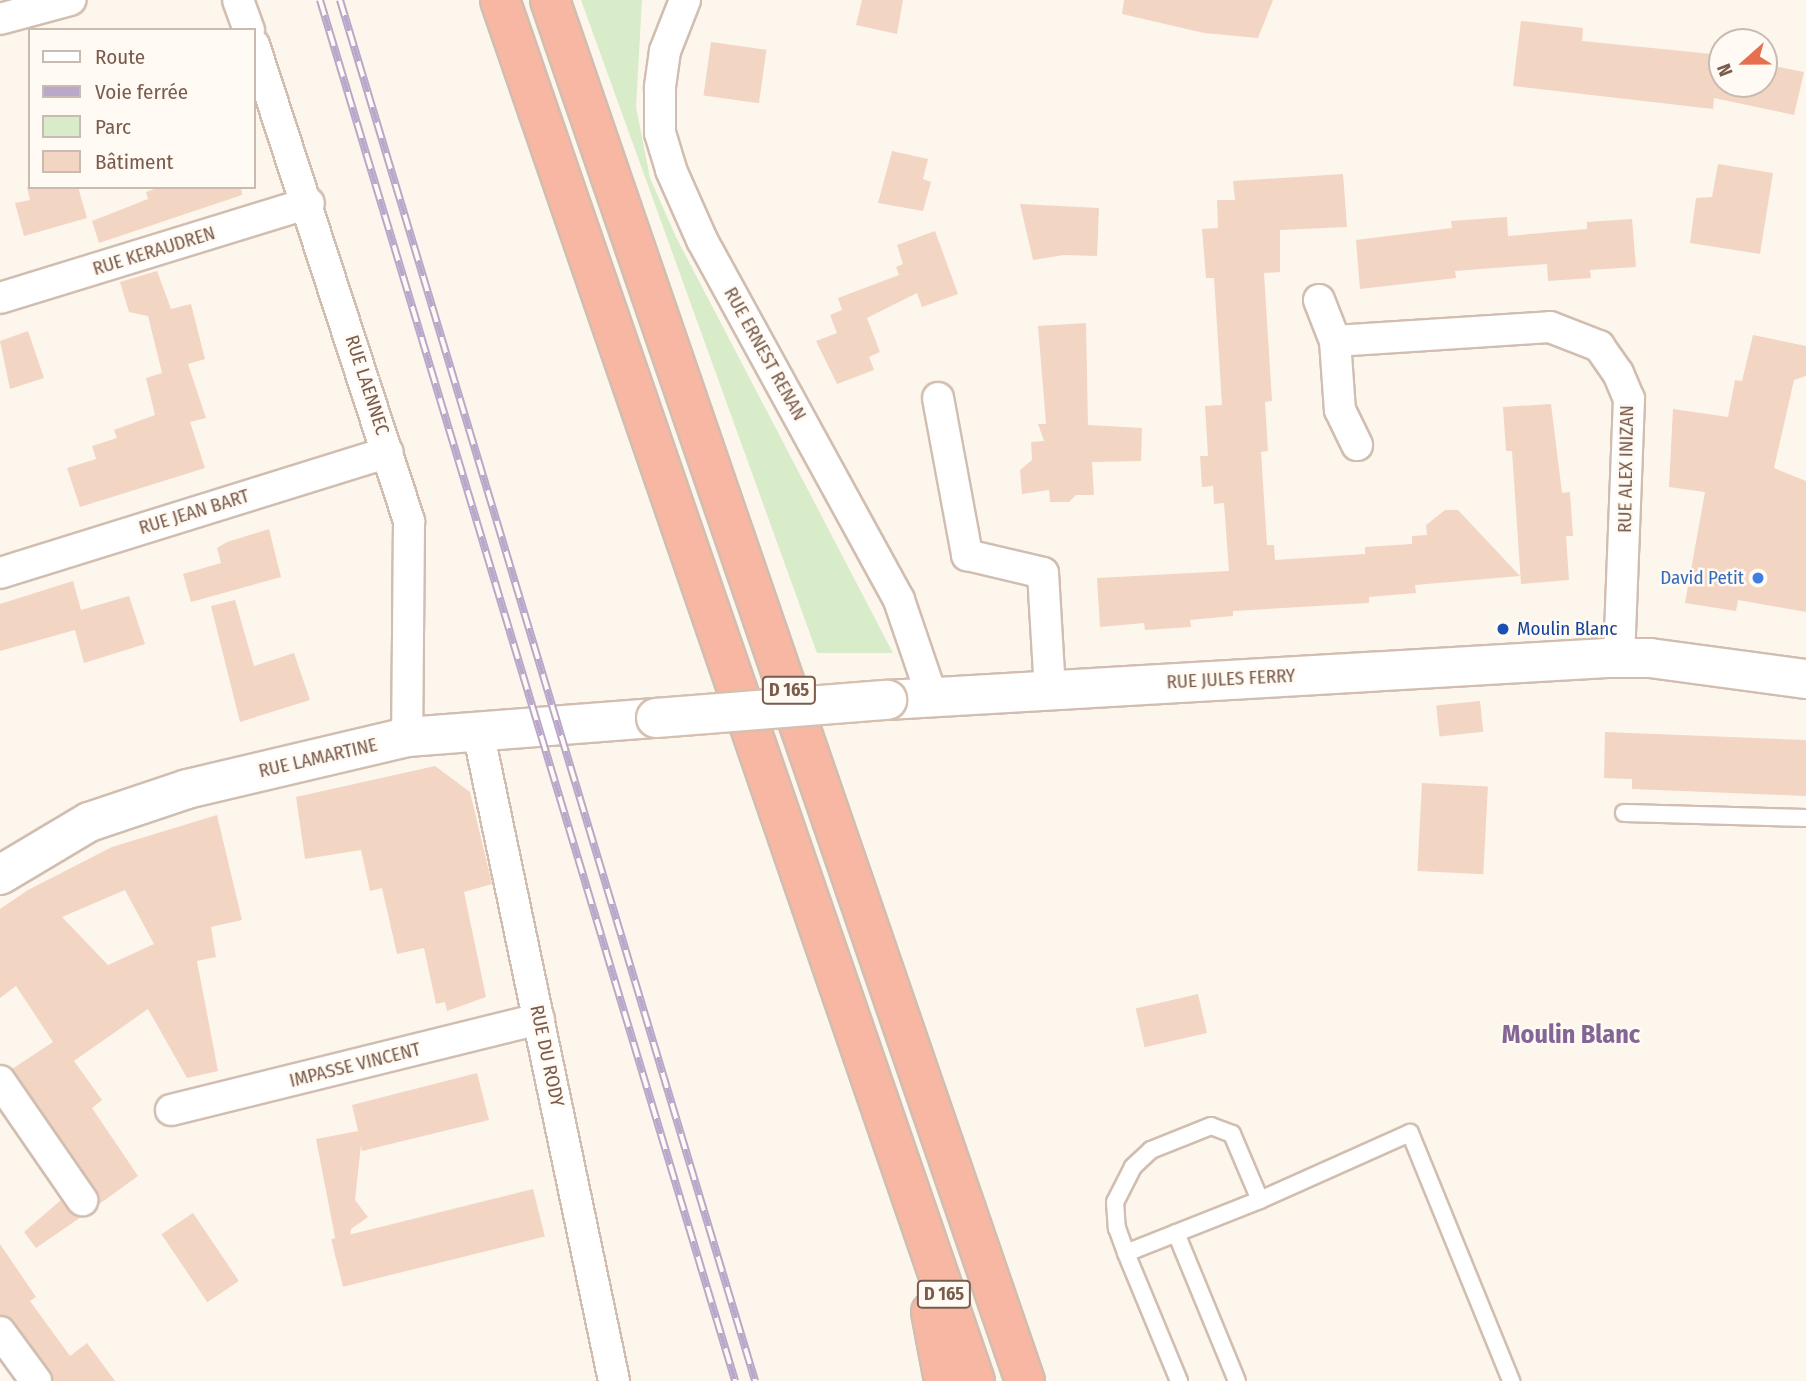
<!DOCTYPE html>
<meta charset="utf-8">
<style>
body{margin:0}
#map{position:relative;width:1806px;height:1381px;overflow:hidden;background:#fdf6ec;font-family:"Fira Sans Condensed",sans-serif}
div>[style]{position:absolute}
.green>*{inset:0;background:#d8ecc9}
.building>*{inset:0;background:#f3d5c3;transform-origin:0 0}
.roads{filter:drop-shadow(2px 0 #d1beb0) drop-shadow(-2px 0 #d1beb0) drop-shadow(0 2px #d1beb0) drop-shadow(0 -2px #d1beb0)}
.lane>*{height:16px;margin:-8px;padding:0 8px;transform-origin:8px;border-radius:8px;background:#fff}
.street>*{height:30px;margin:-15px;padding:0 15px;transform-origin:15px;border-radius:15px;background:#fff}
.secondary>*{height:38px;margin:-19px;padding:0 19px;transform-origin:19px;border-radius:19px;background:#fff}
.highway>*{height:38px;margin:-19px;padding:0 19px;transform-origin:19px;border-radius:19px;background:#f7b7a3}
.rail>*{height:8px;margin-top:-4px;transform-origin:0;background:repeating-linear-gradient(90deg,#fffaf3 0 16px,#b9a8c9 0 32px);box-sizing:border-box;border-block:2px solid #b9a8c9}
.bridges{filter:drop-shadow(2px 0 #d6c0b0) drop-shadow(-2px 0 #d6c0b0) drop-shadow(0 2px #d6c0b0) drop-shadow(0 -2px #d6c0b0)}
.secondary-bridge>*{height:38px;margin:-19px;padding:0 19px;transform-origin:19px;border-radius:19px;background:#fff}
.dots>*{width:19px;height:19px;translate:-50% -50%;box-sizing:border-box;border:4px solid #fffaf3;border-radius:50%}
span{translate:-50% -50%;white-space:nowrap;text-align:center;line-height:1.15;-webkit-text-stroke:5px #fffaf3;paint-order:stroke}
.shield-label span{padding:2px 5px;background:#fffaf3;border:2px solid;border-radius:5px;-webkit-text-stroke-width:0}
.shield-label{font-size:18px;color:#7a5c4d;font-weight:700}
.street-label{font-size:19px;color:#7a5c4d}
.shop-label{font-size:19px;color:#366cbe}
.right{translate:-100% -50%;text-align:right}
.transit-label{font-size:19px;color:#164399}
.left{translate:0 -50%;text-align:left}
.district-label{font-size:26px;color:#846695;font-weight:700}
.legend{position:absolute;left:28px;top:28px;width:228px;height:161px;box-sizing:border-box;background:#fffaf3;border:2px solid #cabbb1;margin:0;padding:9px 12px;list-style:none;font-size:21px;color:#7a5c4d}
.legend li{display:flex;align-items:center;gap:14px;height:35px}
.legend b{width:35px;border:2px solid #cabbb1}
.north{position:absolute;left:1708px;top:28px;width:70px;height:70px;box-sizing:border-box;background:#fffaf3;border:2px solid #cabbb1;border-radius:50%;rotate:249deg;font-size:19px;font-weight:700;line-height:28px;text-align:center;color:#7a5c4d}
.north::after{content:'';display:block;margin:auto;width:24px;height:32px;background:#e76f51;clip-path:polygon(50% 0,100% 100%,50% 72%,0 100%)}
</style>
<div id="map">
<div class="green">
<div style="clip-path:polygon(581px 0,642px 0,636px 107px,650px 178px,676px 237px,893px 653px,817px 653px)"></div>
</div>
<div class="building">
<div style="clip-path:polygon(862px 0,903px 0,897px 34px,856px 25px)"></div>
<div style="clip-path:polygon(1124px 0,1273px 0,1258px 38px,1204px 33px,1122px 14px)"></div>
<div style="clip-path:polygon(1521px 21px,1583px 28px,1582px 41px,1722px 55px,1722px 84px,1764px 84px,1764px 64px,1804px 72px,1794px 115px,1714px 98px,1713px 109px,1513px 86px)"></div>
<div style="left:711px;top:42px;width:56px;height:54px;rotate:8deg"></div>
<div style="clip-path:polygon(892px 151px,928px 159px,923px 179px,931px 182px,923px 211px,878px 203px)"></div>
<div style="clip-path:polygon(1718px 164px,1773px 173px,1760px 254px,1690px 243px,1696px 198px,1712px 197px)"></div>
<div style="clip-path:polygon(1343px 174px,1347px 227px,1280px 230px,1280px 272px,1264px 273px,1272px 401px,1265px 402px,1268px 451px,1261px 452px,1267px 545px,1274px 545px,1275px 560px,1365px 554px,1365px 547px,1412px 544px,1412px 536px,1427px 535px,1426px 525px,1445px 510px,1458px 510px,1520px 576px,1415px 585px,1416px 593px,1369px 597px,1369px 603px,1233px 611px,1233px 616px,1190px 620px,1191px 627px,1145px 630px,1144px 623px,1100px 627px,1097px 578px,1229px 571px,1224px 503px,1214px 504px,1213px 486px,1202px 487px,1200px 456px,1208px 456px,1205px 406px,1222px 405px,1214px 278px,1206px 278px,1202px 229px,1218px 228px,1217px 200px,1235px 200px,1233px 181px)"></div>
<div style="clip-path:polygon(27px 187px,78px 187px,87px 218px,24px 236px,15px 203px,30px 200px)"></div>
<div style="clip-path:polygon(160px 187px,241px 187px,242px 195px,99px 243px,92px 221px,148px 199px,146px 192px)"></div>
<div style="clip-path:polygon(1020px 204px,1099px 208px,1097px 256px,1064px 255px,1033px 260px)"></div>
<div style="clip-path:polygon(1507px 217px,1508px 236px,1587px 229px,1587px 222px,1632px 219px,1636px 267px,1590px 270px,1591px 278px,1548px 281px,1547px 264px,1455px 271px,1456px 278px,1360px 289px,1356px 240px,1452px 228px,1451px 221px)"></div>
<div style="clip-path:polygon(935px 231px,958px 294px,922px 307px,917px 293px,867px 318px,880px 352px,869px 357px,874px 370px,837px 384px,816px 341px,837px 333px,830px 315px,842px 310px,838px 298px,899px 275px,896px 267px,903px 264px,897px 245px)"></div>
<div style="clip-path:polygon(157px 271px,171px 309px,191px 304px,205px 359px,188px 364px,206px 418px,190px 422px,205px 468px,80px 507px,67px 468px,96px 459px,92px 446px,117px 438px,114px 430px,155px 415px,146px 378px,162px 373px,148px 316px,129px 312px,120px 282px)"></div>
<div style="clip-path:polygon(1086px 323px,1088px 425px,1142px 428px,1141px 461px,1092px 462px,1094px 495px,1076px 495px,1069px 502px,1050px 502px,1049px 490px,1022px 494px,1020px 470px,1032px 460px,1031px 442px,1044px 441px,1038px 424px,1046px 424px,1038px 326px)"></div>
<div style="clip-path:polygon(28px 331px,44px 378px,10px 389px,0 341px)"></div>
<div style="clip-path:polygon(1753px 335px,1806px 346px,1806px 376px,1794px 380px,1774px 468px,1806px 481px,1806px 612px,1738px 600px,1736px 611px,1685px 603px,1705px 492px,1669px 487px,1673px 409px,1728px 417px,1735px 380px,1742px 381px)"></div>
<div style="clip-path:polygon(1551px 404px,1562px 493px,1570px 492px,1573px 536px,1566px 536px,1569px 580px,1521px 584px,1512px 451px,1506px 451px,1503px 407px)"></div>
<div style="clip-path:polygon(269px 529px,281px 577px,191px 602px,183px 574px,221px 563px,217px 548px,227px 542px)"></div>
<div style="clip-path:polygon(73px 581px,81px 610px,129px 596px,145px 644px,84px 663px,75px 630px,0 651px,0 604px)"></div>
<div style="clip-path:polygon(235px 600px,254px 666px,294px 653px,310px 700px,240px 722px,211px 606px)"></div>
<div style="left:1480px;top:701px;width:31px;height:44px;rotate:84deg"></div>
<div style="clip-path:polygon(1605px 732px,1806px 740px,1806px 796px,1632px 789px,1632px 779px,1604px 778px)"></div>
<div style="clip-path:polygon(435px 766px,470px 792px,492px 884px,464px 892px,486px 997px,447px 1011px,445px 1002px,436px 1004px,424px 948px,397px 954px,382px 888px,370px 891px,361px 850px,305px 859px,296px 797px)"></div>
<div style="left:1422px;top:783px;width:66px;height:88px;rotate:3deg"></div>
<div style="clip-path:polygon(evenodd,217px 815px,242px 920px,211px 927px,216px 957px,197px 961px,218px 1071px,187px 1078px,148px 1009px,74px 1061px,102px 1100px,92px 1108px,138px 1176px,98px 1205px,96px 1190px,12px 1069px,53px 1042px,16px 986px,0 998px,0 909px,28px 890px,112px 847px,217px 815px,125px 890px,154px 944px,108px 965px,62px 917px,125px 890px)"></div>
<div style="left:1198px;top:994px;width:40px;height:64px;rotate:77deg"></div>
<div style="clip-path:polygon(477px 1073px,489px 1120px,362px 1151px,361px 1145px,355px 1200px,368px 1217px,351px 1229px,347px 1263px,340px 1263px,316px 1139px,358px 1131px,352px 1105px)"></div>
<div style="left:533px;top:1189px;width:49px;height:208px;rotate:76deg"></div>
<div style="clip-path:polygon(61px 1200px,81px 1217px,36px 1248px,24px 1232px)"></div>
<div style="left:193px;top:1213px;width:82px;height:38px;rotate:56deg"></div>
<div style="clip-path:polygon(0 1244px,36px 1297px,30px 1301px,70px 1356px,87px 1343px,115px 1381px,53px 1381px,14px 1322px,0 1315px)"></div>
</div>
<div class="roads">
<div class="lane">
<div style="left:1624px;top:813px;width:182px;rotate:1.6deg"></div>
<div style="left:1260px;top:1200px;width:164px;rotate:-24.1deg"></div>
<div style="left:1410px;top:1133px;width:268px;rotate:67.8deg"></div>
<div style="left:1176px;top:1233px;width:160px;rotate:67.6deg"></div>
<div style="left:1126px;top:1253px;width:144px;rotate:-21.6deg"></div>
<div style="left:1260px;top:1200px;width:72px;rotate:-113deg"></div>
<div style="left:1232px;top:1134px;width:22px;rotate:-159deg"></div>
<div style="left:1211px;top:1126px;width:65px;rotate:158.2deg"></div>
<div style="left:1151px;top:1150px;width:25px;rotate:137deg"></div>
<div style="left:1133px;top:1167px;width:39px;rotate:117deg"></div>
<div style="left:1115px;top:1202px;width:26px;rotate:86deg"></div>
<div style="left:1117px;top:1228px;width:27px;rotate:70deg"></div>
<div style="left:1126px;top:1253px;width:139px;rotate:67.5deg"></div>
</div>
<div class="street">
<div style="left:238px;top:0;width:32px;rotate:70deg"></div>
<div style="left:685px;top:0;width:55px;rotate:111.4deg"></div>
<div style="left:665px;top:51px;width:37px;rotate:98deg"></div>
<div style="left:660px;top:88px;width:45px;rotate:90deg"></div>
<div style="left:660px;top:133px;width:39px;rotate:73deg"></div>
<div style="left:671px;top:170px;width:77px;rotate:66.1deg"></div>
<div style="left:702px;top:240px;width:410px;rotate:61.3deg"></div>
<div style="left:899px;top:600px;width:102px;rotate:71.2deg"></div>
<div style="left:0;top:19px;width:73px;rotate:-15.2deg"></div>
<div style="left:254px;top:45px;width:501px;rotate:71.96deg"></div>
<div style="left:409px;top:521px;width:216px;rotate:90.5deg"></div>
<div style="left:0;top:298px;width:323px;rotate:-17.1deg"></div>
<div style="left:1319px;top:300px;width:44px;rotate:68.7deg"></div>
<div style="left:1335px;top:341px;width:69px;rotate:85.9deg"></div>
<div style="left:1340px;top:410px;width:39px;rotate:64deg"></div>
<div style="left:1335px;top:341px;width:215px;rotate:-3.7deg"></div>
<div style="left:1550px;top:327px;width:53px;rotate:21.2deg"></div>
<div style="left:1599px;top:346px;width:33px;rotate:55deg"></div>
<div style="left:1618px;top:373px;width:28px;rotate:67deg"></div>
<div style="left:1629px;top:399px;width:259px;rotate:92.2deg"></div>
<div style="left:938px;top:398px;width:160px;rotate:79.5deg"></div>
<div style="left:967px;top:555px;width:78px;rotate:13.3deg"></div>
<div style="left:1043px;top:573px;width:117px;rotate:86.6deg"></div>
<div style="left:0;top:573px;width:406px;rotate:-17.3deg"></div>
<div style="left:478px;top:731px;width:664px;rotate:78.18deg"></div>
<div style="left:0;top:1081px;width:145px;rotate:55.4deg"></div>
<div style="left:171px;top:1110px;width:379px;rotate:-13.9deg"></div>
<div style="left:0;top:1332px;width:61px;rotate:53.7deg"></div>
</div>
<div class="secondary">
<div style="left:887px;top:700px;width:721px;rotate:-3.34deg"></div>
<div style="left:1607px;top:658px;width:43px"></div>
<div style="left:1650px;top:658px;width:157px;rotate:7.7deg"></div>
<div style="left:0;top:875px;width:104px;rotate:-30.8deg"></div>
<div style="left:89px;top:822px;width:103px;rotate:-18.6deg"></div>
<div style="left:187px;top:789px;width:226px;rotate:-13.3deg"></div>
<div style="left:407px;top:737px;width:250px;rotate:-4.4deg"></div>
</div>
<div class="highway">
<div style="left:500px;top:0;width:1460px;rotate:71.02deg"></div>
<div style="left:550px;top:0;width:1460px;rotate:71.02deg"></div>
<div style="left:931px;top:1312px;width:70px;rotate:79.3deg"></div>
</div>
</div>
<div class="rail">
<div style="left:320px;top:0;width:1442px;rotate:73.27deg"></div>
<div style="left:340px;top:0;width:1442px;rotate:73.27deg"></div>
</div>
<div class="bridges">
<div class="secondary-bridge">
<div style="left:656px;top:718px;width:232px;rotate:-4.5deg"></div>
</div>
</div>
<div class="dots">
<div style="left:1758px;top:578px;background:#3f7fe0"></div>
<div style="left:1503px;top:629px;background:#1a4fb4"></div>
</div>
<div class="shield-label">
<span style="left:789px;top:690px">D 165</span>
<span style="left:944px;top:1294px">D 165</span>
</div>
<div class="street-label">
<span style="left:154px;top:251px;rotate:-17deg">RUE KERAUDREN</span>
<span style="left:765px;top:354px;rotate:61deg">RUE ERNEST RENAN</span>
<span style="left:367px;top:385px;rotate:72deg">RUE LAENNEC</span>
<span style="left:1626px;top:469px;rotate:-89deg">RUE ALEX INIZAN</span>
<span style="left:194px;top:512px;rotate:-17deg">RUE JEAN BART</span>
<span style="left:1231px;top:679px;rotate:-3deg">RUE JULES FERRY</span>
<span style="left:318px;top:758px;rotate:-13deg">RUE LAMARTINE</span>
<span style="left:547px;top:1056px;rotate:78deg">RUE DU RODY</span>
<span style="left:355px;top:1065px;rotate:-14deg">IMPASSE VINCENT</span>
</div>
<div class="shop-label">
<span class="right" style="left:1744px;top:578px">David Petit</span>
</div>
<div class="transit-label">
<span class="left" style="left:1517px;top:629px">Moulin Blanc</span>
</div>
<div class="district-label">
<span style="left:1571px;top:1035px">Moulin Blanc</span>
</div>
<ul class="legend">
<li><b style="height:9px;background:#fff"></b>Route</li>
<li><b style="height:9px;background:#b9a8c9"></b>Voie ferrée</li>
<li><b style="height:19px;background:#d8ecc9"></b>Parc</li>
<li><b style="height:19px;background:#f3d5c3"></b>Bâtiment</li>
</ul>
<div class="north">N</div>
</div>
